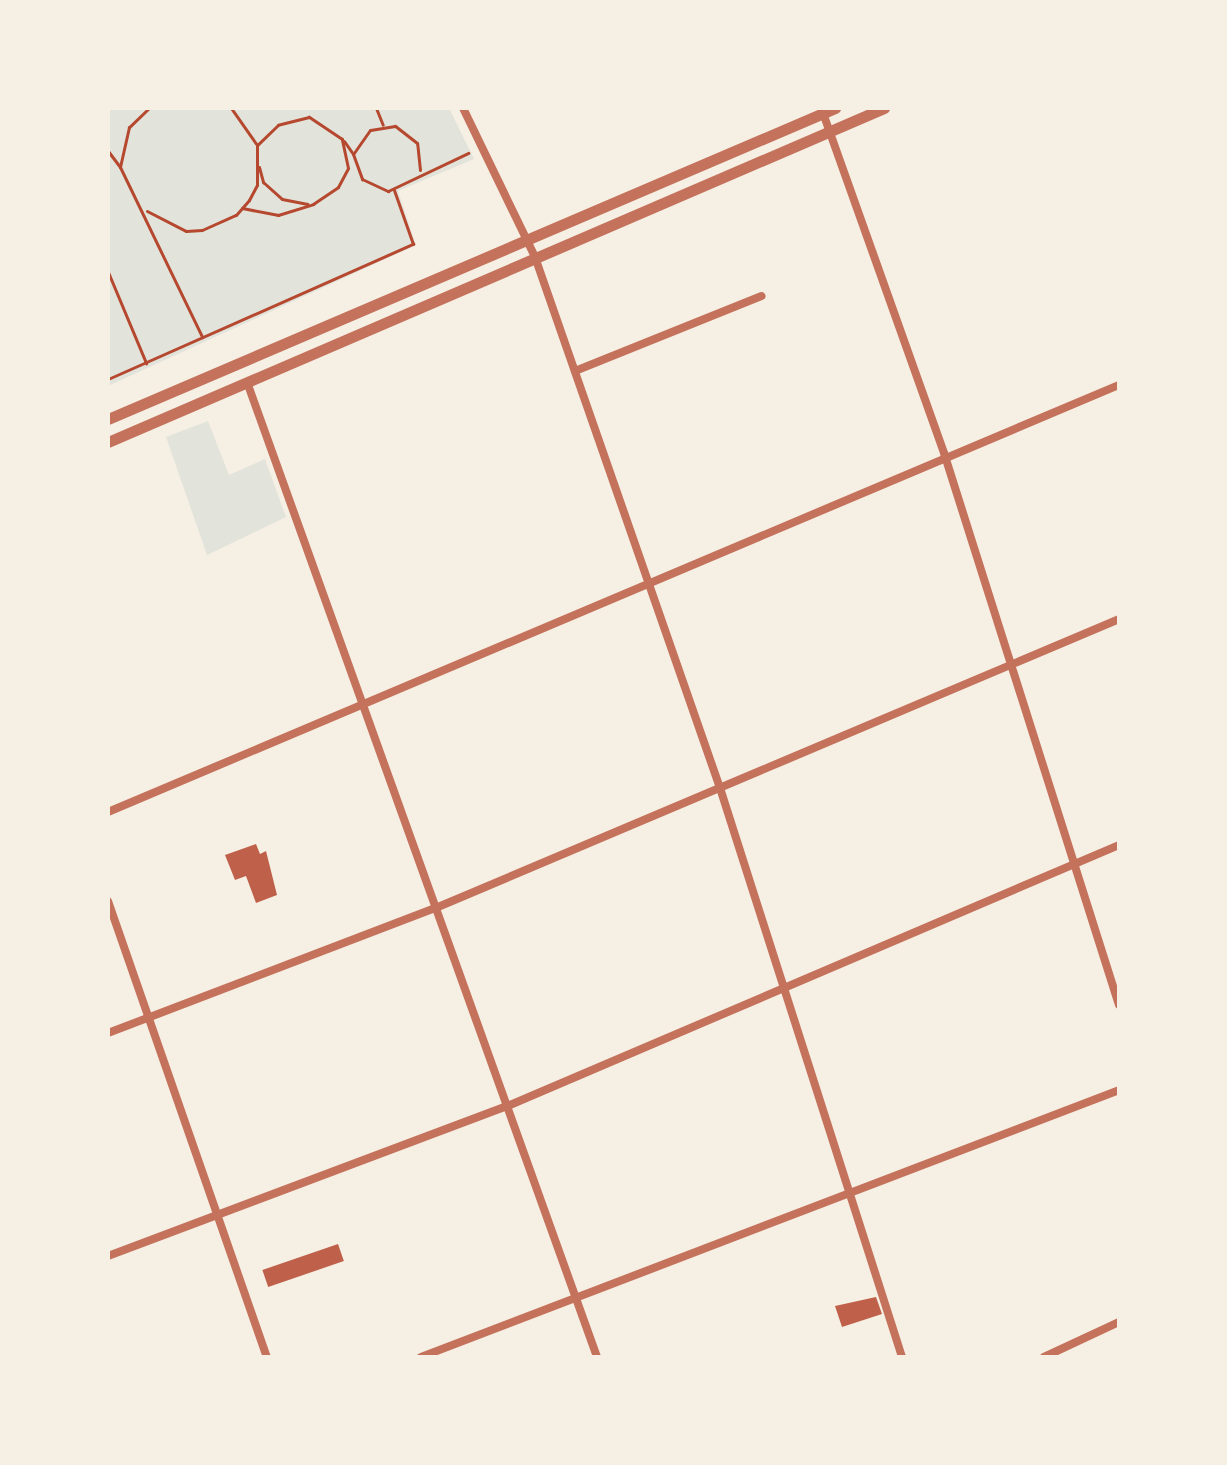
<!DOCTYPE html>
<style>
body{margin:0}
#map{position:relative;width:1227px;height:1465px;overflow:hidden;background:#f6efe4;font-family:Roboto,sans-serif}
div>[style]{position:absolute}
.green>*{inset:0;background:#e2e4dc}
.building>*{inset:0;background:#bf614a;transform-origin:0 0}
.path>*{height:3px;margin:-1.5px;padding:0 1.5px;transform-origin:1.5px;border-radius:1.5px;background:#b5482f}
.minor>*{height:8px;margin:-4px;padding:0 4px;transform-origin:4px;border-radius:4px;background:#c5725c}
.tertiary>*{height:11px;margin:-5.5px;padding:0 5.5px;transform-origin:5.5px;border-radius:5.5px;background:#c5725c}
span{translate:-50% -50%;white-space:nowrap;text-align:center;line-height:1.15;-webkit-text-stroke:6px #f6efe4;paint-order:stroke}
.frame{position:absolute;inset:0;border:110px solid #f6efe4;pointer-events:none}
</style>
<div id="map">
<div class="green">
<div style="clip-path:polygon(108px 108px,449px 108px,474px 159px,398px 191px,416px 245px,108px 386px)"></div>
<div style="clip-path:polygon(208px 421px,229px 475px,265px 459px,286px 517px,207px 555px,166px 437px)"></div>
</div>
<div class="building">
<div style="clip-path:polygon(256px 844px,260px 854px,266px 851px,277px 895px,256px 903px,246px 876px,235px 880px,225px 855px)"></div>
<div style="left:338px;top:1244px;width:18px;height:80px;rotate:71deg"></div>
<div style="clip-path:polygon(876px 1297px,882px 1314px,842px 1327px,835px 1306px)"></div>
</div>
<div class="path">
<div style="left:149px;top:108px;width:28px;rotate:136deg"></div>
<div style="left:129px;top:127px;width:41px;rotate:102.7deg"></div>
<div style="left:120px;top:167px;width:189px;rotate:64.2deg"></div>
<div style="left:296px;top:108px;width:3px"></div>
<div style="left:376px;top:108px;width:18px;rotate:68deg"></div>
<div style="left:344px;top:141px;width:16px;rotate:55deg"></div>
<div style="left:108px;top:151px;width:20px;rotate:53deg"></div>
<div style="left:259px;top:167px;width:16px;rotate:75deg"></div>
<div style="left:263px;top:182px;width:25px;rotate:42deg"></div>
<div style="left:282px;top:199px;width:26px;rotate:11deg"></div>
<div style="left:420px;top:170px;width:27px;rotate:-96deg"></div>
<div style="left:417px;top:143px;width:28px;rotate:-142deg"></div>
<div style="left:395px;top:126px;width:25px;rotate:171deg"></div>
<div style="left:370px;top:130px;width:29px;rotate:125deg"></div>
<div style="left:353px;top:154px;width:27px;rotate:70deg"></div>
<div style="left:362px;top:179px;width:29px;rotate:25deg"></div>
<div style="left:388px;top:191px;width:89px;rotate:-25.4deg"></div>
<div style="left:242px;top:208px;width:37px;rotate:11deg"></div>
<div style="left:278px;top:215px;width:37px;rotate:-17deg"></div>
<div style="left:313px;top:204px;width:30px;rotate:-34deg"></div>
<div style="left:338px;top:187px;width:21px;rotate:-62deg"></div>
<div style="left:348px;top:168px;width:30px;rotate:-102deg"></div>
<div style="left:342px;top:139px;width:40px;rotate:-146deg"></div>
<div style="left:309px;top:117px;width:32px;rotate:166deg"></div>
<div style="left:278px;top:125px;width:29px;rotate:136deg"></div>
<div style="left:147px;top:211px;width:44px;rotate:27.1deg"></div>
<div style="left:186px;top:231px;width:16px;rotate:-4deg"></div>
<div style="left:202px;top:230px;width:37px;rotate:-24deg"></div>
<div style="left:236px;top:215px;width:20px;rotate:-49deg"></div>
<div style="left:249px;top:200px;width:17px;rotate:-62deg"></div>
<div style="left:257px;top:185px;width:40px;rotate:-90deg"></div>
<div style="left:257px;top:145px;width:45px;rotate:-125.1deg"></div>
<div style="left:108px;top:272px;width:99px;rotate:67.3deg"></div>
<div style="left:108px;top:379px;width:334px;rotate:-23.9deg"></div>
<div style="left:413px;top:244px;width:57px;rotate:-109.4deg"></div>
</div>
<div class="minor">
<div style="left:463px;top:108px;width:165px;rotate:64.2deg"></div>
<div style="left:535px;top:257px;width:562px;rotate:70.79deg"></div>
<div style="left:720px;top:788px;width:597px;rotate:72.26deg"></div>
<div style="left:823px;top:113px;width:361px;rotate:70.4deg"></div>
<div style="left:944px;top:453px;width:579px;rotate:72.41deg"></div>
<div style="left:575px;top:371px;width:201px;rotate:-21.9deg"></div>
<div style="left:247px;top:382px;width:1036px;rotate:70.25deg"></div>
<div style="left:108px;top:812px;width:1097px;rotate:-22.9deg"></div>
<div style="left:108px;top:901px;width:483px;rotate:70.8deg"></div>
<div style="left:108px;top:1033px;width:353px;rotate:-20.9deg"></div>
<div style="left:438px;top:907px;width:739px;rotate:-22.92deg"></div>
<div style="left:108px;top:1256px;width:429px;rotate:-20.6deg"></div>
<div style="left:510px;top:1105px;width:662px;rotate:-23.12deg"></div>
<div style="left:421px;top:1357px;width:747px;rotate:-20.93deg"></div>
<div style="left:1044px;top:1357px;width:83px;rotate:-25deg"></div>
</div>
<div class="tertiary">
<div style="left:108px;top:419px;width:791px;rotate:-23.16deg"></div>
<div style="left:108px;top:442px;width:845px;rotate:-23.29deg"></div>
</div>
<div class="frame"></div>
</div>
